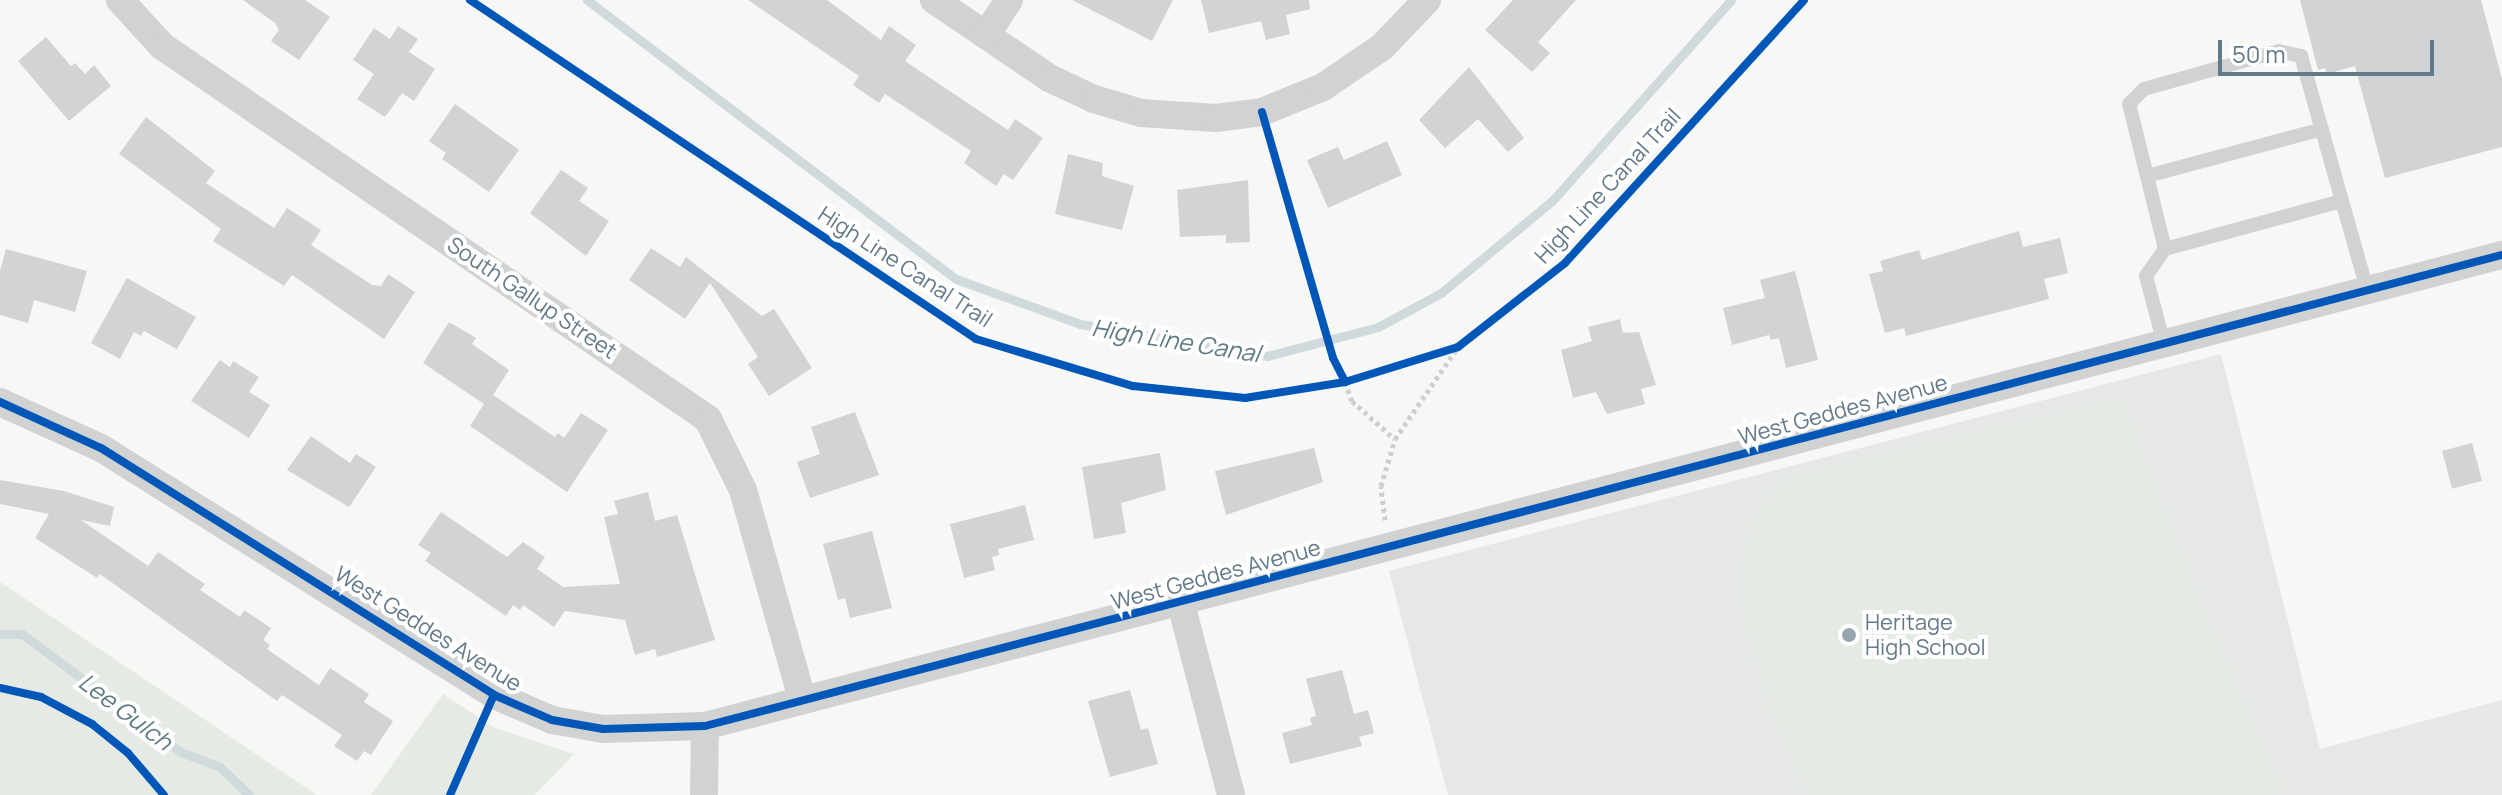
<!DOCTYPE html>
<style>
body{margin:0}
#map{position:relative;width:2502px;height:795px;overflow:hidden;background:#f7f7f6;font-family:Manrope,sans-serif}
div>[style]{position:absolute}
.built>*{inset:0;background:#e6e7e7}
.green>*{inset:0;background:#e6eae4}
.stream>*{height:9px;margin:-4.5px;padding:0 4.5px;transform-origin:4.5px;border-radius:4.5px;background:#d0d9dc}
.building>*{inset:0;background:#d2d3d4;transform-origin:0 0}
.path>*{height:5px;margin-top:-2.5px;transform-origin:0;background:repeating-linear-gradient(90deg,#cccecf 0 4px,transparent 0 8px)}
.service>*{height:14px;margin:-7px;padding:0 7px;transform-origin:7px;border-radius:7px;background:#d1d2d2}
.minor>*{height:28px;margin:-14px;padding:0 14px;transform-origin:14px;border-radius:14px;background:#d1d2d2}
.cycleway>*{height:8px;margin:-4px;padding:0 4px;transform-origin:4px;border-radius:4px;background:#0057b8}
.dots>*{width:22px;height:22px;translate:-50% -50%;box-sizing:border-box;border:4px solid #fff;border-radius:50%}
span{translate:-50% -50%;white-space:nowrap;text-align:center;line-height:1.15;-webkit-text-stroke:8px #fff;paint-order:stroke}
.street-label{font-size:22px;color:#647989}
.poi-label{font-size:22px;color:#647989}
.left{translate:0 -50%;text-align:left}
.water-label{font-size:24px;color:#5f7b84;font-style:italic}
.scale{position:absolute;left:2218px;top:40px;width:216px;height:36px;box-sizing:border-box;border:4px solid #647989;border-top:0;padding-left:10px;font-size:24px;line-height:28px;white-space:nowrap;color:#647989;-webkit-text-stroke:6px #fff;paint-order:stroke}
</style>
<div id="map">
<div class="built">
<div style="clip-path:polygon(2221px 354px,2320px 749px,2502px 700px,2502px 795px,1448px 795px,1389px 571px)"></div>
</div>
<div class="green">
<div style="clip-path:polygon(2122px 397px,2199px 598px,2281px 785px,2276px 795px,1808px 795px,1776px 724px,1744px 620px,1739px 580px,1745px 545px,1763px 504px,1786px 477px)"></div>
<div style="clip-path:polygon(0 582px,317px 795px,0 795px)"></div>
<div style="clip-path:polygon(443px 694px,495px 728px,574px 754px,535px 795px,371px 795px)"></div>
</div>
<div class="stream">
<div style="left:587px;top:0;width:463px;rotate:37.1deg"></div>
<div style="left:956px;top:279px;width:132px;rotate:19.9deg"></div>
<div style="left:1080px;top:324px;width:190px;rotate:9.7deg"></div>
<div style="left:1267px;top:356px;width:115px;rotate:-14.6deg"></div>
<div style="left:1378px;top:327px;width:72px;rotate:-28.4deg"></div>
<div style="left:1441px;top:293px;width:144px;rotate:-39.7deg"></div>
<div style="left:1552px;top:201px;width:269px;rotate:-48.3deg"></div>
<div style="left:0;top:634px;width:22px"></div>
<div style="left:22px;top:634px;width:198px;rotate:36.6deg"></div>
<div style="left:181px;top:752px;width:42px;rotate:21deg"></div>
<div style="left:220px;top:767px;width:40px;rotate:44deg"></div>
</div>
<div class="building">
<div style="clip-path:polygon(243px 0,305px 0,330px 17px,299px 60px,271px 41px,279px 30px,275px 23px)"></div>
<div style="clip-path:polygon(748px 0,827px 0,881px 40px,889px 26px,916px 45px,905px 61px,1008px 130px,1015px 119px,1043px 138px,1013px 180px,1004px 174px,996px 186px,964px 163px,971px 151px,885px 94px,879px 103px,853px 85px,859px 76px)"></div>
<div style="clip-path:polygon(1072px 0,1173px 0,1152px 41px)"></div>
<div style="clip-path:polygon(1201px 0,1309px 0,1310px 9px,1286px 15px,1290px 34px,1266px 40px,1261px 21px,1209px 33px)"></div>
<div style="clip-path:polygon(1513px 0,1576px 0,1538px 42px,1550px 53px,1532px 72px,1485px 30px)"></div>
<div style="clip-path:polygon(2300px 0,2481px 0,2502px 79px,2502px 147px,2385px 178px,2355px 66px,2327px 74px,2325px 68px,2318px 70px)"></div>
<div style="clip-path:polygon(398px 26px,418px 39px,409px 52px,435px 69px,414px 101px,402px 93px,385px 117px,357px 99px,374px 74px,353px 60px,374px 28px,390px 39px)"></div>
<div style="clip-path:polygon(46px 37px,71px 66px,75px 63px,85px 74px,94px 65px,111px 86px,69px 121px,18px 61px)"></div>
<div style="clip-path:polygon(1469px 67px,1524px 138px,1508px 152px,1478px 119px,1445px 148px,1419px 120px)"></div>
<div style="clip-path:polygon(455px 104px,519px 150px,489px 192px,442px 159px,446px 153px,429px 141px)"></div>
<div style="clip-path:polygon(146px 117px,215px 171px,206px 183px,274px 228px,287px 208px,321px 230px,311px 245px,372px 285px,381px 286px,388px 274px,415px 292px,384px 339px,292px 275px,284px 286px,213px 241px,221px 229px,119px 154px)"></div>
<div style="clip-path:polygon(1387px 141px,1402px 175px,1328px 208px,1307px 160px,1338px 147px,1344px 160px)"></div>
<div style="clip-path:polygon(1068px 154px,1103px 163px,1102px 176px,1134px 186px,1122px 230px,1055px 214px)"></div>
<div style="clip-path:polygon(561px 170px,588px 188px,579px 201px,609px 221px,586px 256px,530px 213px)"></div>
<div style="clip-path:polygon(1248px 180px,1250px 242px,1226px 243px,1226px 235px,1180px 237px,1177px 190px)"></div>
<div style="clip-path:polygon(2019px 231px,2023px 247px,2060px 238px,2068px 273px,2044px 279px,2049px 299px,1906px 336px,1904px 328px,1885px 333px,1869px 274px,1883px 271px,1880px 261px,1919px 250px,1922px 260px)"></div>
<div style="clip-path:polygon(651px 248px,680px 267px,686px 257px,762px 316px,774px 309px,812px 368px,769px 396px,748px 364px,758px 357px,710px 283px,685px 319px,629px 280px)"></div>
<div style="clip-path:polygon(6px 249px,87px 271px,75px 312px,34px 300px,28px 323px,0 315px,0 271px)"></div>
<div style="clip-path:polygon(1795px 271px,1818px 360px,1786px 368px,1779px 338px,1771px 340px,1769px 335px,1732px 345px,1723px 308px,1765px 298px,1760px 280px)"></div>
<div style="clip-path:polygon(127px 278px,196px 317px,177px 349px,144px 331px,141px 336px,134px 332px,120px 359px,91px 343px)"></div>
<div style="clip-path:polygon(1620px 319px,1623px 333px,1639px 332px,1656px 385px,1641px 389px,1645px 404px,1607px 414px,1596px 392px,1573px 398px,1561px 350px,1592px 341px,1588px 327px)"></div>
<div style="clip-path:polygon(449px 322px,476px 338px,472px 344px,509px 370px,493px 395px,555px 437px,558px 433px,564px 438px,581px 413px,608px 430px,567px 492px,470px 426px,484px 404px,423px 363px)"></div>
<div style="clip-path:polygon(220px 360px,230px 367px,233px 361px,259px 377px,249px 392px,270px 405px,249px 438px,191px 401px)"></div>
<div style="clip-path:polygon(855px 412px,879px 475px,810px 498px,797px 462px,820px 454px,811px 427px)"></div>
<div style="clip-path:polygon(311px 436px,350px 463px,356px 454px,376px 467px,349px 507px,287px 470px)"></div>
<div style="left:2472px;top:443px;width:39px;height:31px;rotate:75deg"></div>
<div style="clip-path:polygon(1314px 448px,1323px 482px,1226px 515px,1215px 471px)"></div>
<div style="clip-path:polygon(1160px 453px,1166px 490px,1121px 503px,1126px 533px,1094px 539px,1082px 467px)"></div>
<div style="clip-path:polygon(0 480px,64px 491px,114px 507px,110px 526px,81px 520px,148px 566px,158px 552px,205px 584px,200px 590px,240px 617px,244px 610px,271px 628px,263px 640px,270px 645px,267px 649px,319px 685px,330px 668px,369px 694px,364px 702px,393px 721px,371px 755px,364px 751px,357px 761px,334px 746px,342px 735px,282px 695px,277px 701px,100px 574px,97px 578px,35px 538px,49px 514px,0 504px)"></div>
<div style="clip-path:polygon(648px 492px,655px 521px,677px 515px,715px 640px,657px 657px,655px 649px,635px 655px,625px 620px,565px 611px,554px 627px,523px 605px,520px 610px,513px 605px,506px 616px,425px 561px,431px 553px,418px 545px,441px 512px,507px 557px,523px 542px,545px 557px,537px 569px,563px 587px,620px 584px,604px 517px,618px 514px,614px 501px)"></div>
<div style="clip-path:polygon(1025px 505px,1034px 540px,998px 549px,999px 555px,992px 557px,995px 570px,964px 578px,950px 524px)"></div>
<div style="clip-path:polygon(872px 531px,892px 608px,850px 618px,845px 598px,838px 600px,823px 544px)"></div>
<div style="clip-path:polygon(1342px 670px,1354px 714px,1368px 710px,1374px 733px,1359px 737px,1362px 746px,1290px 764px,1282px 733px,1312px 725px,1310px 718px,1316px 716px,1306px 679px)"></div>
<div style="clip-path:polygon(1130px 690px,1141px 730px,1148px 728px,1158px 764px,1110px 777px,1088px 701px)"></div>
</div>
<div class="path">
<div style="left:1345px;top:382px;width:20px;rotate:70deg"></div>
<div style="left:1352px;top:401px;width:57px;rotate:41.5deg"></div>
<div style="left:1385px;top:520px;width:34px;rotate:-97deg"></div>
<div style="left:1381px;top:486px;width:49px;rotate:-73.4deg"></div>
<div style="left:1395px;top:439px;width:112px;rotate:-55.6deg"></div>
</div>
<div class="service">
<div style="left:2147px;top:176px;width:181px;rotate:-15deg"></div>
<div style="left:2165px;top:249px;width:183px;rotate:-15.2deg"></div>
<div style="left:2164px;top:344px;width:70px;rotate:-104.8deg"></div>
<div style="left:2146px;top:276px;width:33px;rotate:-55deg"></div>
<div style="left:2165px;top:249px;width:149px;rotate:-103.9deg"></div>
<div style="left:2129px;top:104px;width:21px;rotate:-45deg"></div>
<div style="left:2144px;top:89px;width:140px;rotate:-15.7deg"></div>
<div style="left:2279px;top:51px;width:23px;rotate:13deg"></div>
<div style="left:2301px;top:56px;width:243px;rotate:74.2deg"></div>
</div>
<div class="minor">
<div style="left:120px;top:0;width:62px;rotate:47.6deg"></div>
<div style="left:162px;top:46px;width:661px;rotate:34.34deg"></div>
<div style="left:708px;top:419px;width:79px;rotate:63.8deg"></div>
<div style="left:743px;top:490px;width:217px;rotate:74.2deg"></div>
<div style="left:934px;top:0;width:139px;rotate:34.1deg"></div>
<div style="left:1049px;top:78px;width:50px;rotate:25deg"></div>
<div style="left:1094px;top:99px;width:49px;rotate:16.6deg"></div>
<div style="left:1141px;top:113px;width:75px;rotate:3.8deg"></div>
<div style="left:1216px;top:118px;width:46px;rotate:-7.4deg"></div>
<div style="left:1262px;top:112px;width:66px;rotate:-22.3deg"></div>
<div style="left:1323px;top:87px;width:71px;rotate:-34.1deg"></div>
<div style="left:1382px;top:47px;width:65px;rotate:-46.2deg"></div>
<div style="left:986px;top:35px;width:42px;rotate:-56.7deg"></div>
<div style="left:0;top:402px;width:111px;rotate:24.5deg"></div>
<div style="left:101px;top:448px;width:464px;rotate:32.1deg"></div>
<div style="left:494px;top:695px;width:63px;rotate:23.3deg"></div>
<div style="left:552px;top:720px;width:52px;rotate:10deg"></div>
<div style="left:603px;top:729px;width:102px;rotate:-1.7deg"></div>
<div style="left:705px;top:726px;width:1858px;rotate:-14.69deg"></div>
<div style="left:1181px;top:604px;width:197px;rotate:75.3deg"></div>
<div style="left:704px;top:795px;width:69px;rotate:-89.2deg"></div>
</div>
<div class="cycleway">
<div style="left:470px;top:0;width:609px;rotate:33.82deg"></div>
<div style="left:976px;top:339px;width:164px;rotate:16.7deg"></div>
<div style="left:1133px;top:386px;width:113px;rotate:6.1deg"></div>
<div style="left:1245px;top:398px;width:101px;rotate:-9.1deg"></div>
<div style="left:1345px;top:382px;width:118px;rotate:-17.2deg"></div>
<div style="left:1458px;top:347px;width:136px;rotate:-38.1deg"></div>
<div style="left:1565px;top:263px;width:355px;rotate:-47.7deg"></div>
<div style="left:1262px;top:112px;width:256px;rotate:73.9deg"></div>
<div style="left:1333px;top:358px;width:27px;rotate:63deg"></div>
<div style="left:0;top:402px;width:111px;rotate:24.5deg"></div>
<div style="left:101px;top:448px;width:464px;rotate:32.1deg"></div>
<div style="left:494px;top:695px;width:63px;rotate:23.3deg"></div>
<div style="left:552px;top:720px;width:52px;rotate:10deg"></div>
<div style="left:603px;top:729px;width:102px;rotate:-1.7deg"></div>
<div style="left:705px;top:726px;width:1858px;rotate:-14.69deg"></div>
<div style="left:0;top:688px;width:42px;rotate:12.4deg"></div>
<div style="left:41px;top:697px;width:58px;rotate:27.9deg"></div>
<div style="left:92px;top:724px;width:46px;rotate:38.9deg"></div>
<div style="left:128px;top:753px;width:55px;rotate:49.4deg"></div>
<div style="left:450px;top:795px;width:109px;rotate:-66.3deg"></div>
</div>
<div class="dots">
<div style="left:1849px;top:635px;background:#97a5af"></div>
</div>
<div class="street-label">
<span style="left:1608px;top:186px;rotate:-47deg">High Line Canal Trail</span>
<span style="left:905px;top:267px;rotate:33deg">High Line Canal Trail</span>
<span style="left:532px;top:298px;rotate:34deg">South Gallup Street</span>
<span style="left:1843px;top:410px;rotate:-15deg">West Geddes Avenue</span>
<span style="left:1216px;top:575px;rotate:-15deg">West Geddes Avenue</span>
<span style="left:428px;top:629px;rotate:32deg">West Geddes Avenue</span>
</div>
<div class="poi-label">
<span class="left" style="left:1865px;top:635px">Heritage<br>High School</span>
</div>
<div class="water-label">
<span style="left:1176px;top:340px;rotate:9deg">High Line Canal</span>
<span style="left:126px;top:711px;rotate:37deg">Lee Gulch</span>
</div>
<div class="scale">50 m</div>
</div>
